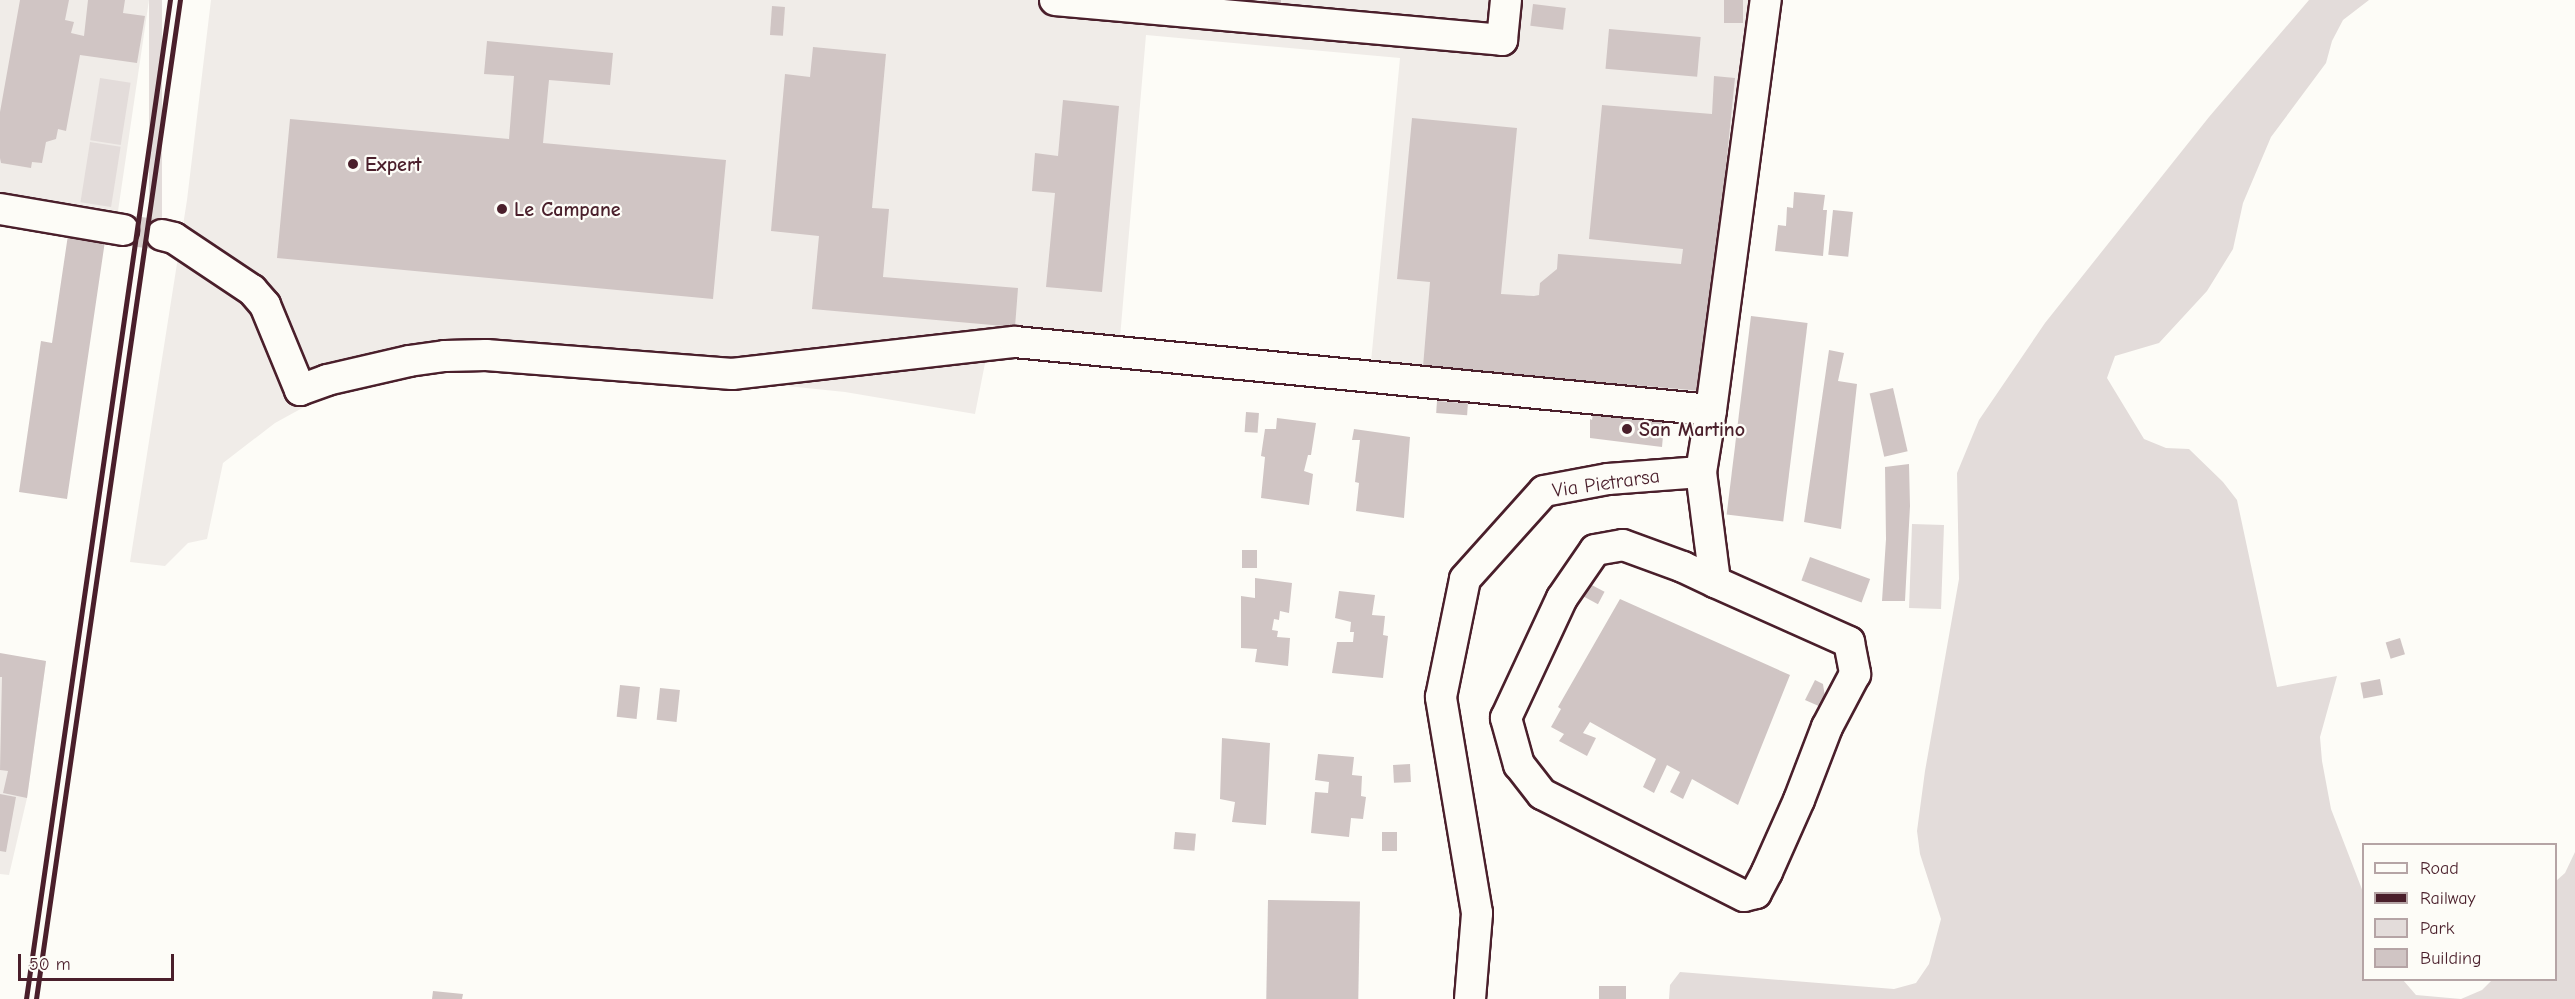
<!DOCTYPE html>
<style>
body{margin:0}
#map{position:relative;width:2575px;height:999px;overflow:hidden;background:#fdfcf7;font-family:"Comic Neue",sans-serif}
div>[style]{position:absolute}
.built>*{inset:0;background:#f0ece8}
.green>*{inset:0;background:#e3dcda;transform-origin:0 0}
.building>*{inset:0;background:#d0c5c4;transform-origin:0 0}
.minor-tunnel>*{height:30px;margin-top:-15px;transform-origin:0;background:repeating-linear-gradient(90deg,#d9d0ce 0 30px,transparent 0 45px)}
.roads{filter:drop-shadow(2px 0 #4a1f2b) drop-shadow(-2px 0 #4a1f2b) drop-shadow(0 2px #4a1f2b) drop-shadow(0 -2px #4a1f2b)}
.minor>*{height:30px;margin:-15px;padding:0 15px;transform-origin:15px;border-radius:15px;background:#fdfcf7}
.rail>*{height:4.5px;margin:-2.25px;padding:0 2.25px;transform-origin:2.25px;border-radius:2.25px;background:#4a1f2b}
.dots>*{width:16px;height:16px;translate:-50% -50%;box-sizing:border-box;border:3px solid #fdfcf7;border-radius:50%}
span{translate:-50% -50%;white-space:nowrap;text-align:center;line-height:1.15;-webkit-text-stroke:4.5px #fdfcf7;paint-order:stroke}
.poi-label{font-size:20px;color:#4a1f2b;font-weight:700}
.left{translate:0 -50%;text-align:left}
.street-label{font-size:20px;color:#4a1f2b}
.legend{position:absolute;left:2362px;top:843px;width:195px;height:138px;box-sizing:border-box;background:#fdfcf7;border:2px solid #b5a4a5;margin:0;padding:8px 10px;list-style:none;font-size:18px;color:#4a1f2b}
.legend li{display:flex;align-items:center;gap:12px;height:30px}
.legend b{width:30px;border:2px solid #b5a4a5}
.scale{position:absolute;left:18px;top:954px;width:156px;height:27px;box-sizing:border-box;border:3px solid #4a1f2b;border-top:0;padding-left:8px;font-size:18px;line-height:21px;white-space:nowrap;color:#4a1f2b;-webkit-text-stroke:4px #fdfcf7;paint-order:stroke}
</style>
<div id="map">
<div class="built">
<div style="clip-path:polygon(0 0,149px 0,118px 211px,0 192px)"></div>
<div style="clip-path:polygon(211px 0,1749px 0,1707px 396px,1371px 362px,1400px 58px,1146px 35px,1118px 361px,988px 348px,975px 414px,845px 392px,518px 359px,346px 384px,275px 423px,223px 463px,207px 539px,188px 543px,165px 566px,130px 562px,187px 200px)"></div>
<div style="clip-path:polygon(0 654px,46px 661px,27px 798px,9px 875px,0 874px)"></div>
</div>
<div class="green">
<div style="left:149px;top:0;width:13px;height:221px"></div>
<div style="clip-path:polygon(2309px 0,2369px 0,2343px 20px,2332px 41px,2326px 63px,2271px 137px,2243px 203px,2233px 249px,2207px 291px,2159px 343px,2115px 356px,2107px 378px,2144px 439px,2166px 448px,2189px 449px,2223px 482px,2237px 500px,2277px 687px,2337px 676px,2320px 737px,2322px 761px,2331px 809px,2363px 892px,2364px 980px,2403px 980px,2416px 995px,2461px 999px,2482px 990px,2492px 980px,2556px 980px,2556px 881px,2565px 873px,2575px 852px,2575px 999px,1669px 999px,1670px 985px,1680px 972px,1894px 989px,1916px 983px,1929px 964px,1941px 919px,1920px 854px,1917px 831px,1925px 771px,1959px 579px,1957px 473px,1979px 420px,2045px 323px,2209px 117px)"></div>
<div style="left:100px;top:78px;width:31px;height:63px;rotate:9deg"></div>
<div style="left:90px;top:142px;width:31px;height:61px;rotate:9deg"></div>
<div style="left:1912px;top:524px;width:32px;height:84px;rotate:2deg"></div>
</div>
<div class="building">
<div style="clip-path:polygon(20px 0,69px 0,65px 20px,74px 22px,71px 33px,84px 36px,88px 0,125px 0,123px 13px,145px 16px,137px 63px,80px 55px,66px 131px,58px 129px,56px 139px,46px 142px,42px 163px,32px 162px,31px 168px,1px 163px,0 158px,0 112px)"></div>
<div style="clip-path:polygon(1268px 0,1281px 0,1281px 11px,1268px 9px)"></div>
<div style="left:1724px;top:0;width:19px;height:23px"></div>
<div style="left:1533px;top:4px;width:33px;height:22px;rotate:7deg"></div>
<div style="left:772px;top:6px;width:13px;height:29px;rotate:4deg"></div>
<div style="left:1609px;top:29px;width:92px;height:40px;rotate:5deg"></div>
<div style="clip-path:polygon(487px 41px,613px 53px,610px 85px,549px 80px,543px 143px,726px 160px,713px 299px,277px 258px,290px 119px,509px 139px,514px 76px,484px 74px)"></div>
<div style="clip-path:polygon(813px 47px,886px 54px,872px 208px,889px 209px,883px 277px,1018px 288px,1015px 327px,812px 309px,819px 236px,771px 231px,785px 74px,810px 77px)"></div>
<div style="clip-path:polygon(1714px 76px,1735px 78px,1703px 391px,1423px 367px,1430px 282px,1397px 279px,1412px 118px,1517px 128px,1501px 294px,1534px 296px,1539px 295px,1540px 283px,1557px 269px,1558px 254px,1681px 264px,1683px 249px,1589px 239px,1602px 105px,1712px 114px)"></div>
<div style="clip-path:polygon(1063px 100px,1119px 106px,1102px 292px,1046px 287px,1055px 193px,1032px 191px,1035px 153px,1058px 156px)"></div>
<div style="clip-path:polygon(1794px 192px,1825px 195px,1823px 210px,1827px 210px,1823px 256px,1775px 251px,1778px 225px,1786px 226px,1787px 207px,1793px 208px)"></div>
<div style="left:1833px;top:210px;width:20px;height:45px;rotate:6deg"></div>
<div style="clip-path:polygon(68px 235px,105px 241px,67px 499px,19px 492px,41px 341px,52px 343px)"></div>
<div style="left:1751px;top:316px;width:57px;height:200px;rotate:7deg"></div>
<div style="clip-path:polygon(1829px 350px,1844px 353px,1838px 381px,1857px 384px,1841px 529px,1804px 522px)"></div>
<div style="left:1893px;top:388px;width:65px;height:24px;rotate:77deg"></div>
<div style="left:1437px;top:401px;width:31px;height:12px;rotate:4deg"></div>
<div style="clip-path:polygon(1594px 406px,1665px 414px,1662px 447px,1590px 438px,1590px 419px,1592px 420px)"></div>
<div style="left:1246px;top:412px;width:13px;height:20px;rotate:4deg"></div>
<div style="clip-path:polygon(1277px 418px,1316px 423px,1311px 455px,1308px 455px,1304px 471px,1313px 474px,1309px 505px,1261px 498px,1265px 457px,1261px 456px,1265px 429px,1276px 429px)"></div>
<div style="clip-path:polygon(1354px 429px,1410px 437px,1404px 518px,1356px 511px,1359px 483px,1355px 482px,1360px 440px,1352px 440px)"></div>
<div style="clip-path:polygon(1909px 464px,1910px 506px,1905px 601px,1882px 601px,1886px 539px,1885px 467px)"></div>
<div style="left:1242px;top:550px;width:15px;height:18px"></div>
<div style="left:1810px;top:557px;width:64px;height:25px;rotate:20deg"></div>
<div style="clip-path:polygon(1255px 578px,1292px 583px,1289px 613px,1280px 611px,1279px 620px,1274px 619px,1272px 630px,1278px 631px,1277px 637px,1290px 638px,1288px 666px,1255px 662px,1257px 649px,1241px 648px,1241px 596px,1255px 598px)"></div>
<div style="left:1586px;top:582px;width:21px;height:14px;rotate:28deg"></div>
<div style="clip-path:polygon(1339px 591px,1375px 595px,1372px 615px,1385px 616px,1383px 635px,1388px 636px,1383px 678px,1332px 673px,1337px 642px,1353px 642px,1354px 632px,1350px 632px,1351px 622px,1335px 618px)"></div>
<div style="clip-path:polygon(1620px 599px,1790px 675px,1738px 805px,1692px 779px,1683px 799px,1670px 792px,1680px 772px,1667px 765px,1654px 793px,1643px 787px,1656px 759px,1590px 722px,1583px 733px,1596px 738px,1587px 756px,1559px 741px,1564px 734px,1551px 727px,1561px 709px,1558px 707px)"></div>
<div style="left:2400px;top:638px;width:17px;height:15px;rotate:73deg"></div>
<div style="clip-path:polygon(0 653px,46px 661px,27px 798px,3px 793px,8px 771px,0 770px,2px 677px,0 677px)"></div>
<div style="left:2380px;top:679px;width:16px;height:20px;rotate:79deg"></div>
<div style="clip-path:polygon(1815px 680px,1823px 684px,1825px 697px,1821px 707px,1805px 700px)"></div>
<div style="left:620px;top:685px;width:20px;height:32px;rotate:6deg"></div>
<div style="left:660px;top:688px;width:20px;height:32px;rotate:6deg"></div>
<div style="clip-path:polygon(1222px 738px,1270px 743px,1266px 825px,1232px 822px,1235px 802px,1220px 799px)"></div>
<div style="clip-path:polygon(1318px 754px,1354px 757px,1352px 775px,1362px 776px,1361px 796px,1366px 797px,1363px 819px,1351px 818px,1349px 837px,1311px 833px,1315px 792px,1328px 793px,1329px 782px,1315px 780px)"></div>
<div style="left:1410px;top:764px;width:18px;height:17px;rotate:87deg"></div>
<div style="clip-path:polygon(0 794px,16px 797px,6px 852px,0 851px)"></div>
<div style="left:1175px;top:832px;width:21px;height:17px;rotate:5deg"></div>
<div style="left:1382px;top:832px;width:15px;height:19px"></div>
<div style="left:1268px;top:900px;width:92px;height:99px;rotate:1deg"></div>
<div style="left:1599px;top:986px;width:27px;height:13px"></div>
<div style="clip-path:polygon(433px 991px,463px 994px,462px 999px,432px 999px)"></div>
</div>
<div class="minor-tunnel">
<div style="left:123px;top:230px;width:39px;rotate:7deg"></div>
</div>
<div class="roads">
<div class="minor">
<div style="left:1055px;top:0;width:449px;rotate:5.1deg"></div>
<div style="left:1502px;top:40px;width:40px;rotate:-84.3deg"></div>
<div style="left:0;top:209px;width:125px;rotate:9.7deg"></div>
<div style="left:162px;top:235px;width:12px;rotate:14deg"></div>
<div style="left:174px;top:238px;width:94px;rotate:33.7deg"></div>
<div style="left:252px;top:290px;width:20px;rotate:49deg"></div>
<div style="left:265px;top:305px;width:92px;rotate:67.6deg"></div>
<div style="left:300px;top:390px;width:29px;rotate:-20deg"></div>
<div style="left:327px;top:380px;width:84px;rotate:-13deg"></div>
<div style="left:409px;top:361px;width:36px;rotate:-8deg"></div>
<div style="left:445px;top:356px;width:41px;rotate:-1.4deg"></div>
<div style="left:486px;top:355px;width:247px;rotate:4.4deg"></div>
<div style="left:732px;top:374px;width:285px;rotate:-6.5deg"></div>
<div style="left:1015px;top:342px;width:699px;rotate:5.58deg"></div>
<div style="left:1701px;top:472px;width:111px;rotate:82.7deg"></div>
<div style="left:1715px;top:582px;width:147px;rotate:24.1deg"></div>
<div style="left:1849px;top:642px;width:33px;rotate:79deg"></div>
<div style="left:1855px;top:674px;width:60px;rotate:117.8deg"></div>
<div style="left:1827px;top:727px;width:78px;rotate:111deg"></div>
<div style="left:1799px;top:800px;width:79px;rotate:114deg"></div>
<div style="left:1767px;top:872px;width:24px;rotate:118deg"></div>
<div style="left:1756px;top:893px;width:12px;rotate:166deg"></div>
<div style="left:1744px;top:896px;width:226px;rotate:-153.2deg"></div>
<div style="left:1542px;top:794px;width:37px;rotate:-128deg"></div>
<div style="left:1519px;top:765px;width:49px;rotate:-105.5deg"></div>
<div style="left:1506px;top:718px;width:132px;rotate:-65deg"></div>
<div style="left:1562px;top:598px;width:58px;rotate:-55.5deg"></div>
<div style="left:1595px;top:550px;width:28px;rotate:-10deg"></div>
<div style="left:1623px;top:545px;width:64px;rotate:20.1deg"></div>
<div style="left:1683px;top:567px;width:35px;rotate:25deg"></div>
<div style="left:1470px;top:999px;width:86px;rotate:-85.3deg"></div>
<div style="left:1477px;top:913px;width:219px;rotate:-99.5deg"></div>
<div style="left:1441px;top:697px;width:120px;rotate:-78.5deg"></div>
<div style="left:1465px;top:579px;width:118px;rotate:-48.1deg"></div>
<div style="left:1544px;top:491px;width:65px;rotate:-10.6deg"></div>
<div style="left:1608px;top:479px;width:93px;rotate:-4.3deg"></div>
<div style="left:1701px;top:472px;width:63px;rotate:-80.8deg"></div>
<div style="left:1711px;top:410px;width:414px;rotate:-82.4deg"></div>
</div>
</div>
<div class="rail">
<div style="left:26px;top:999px;width:1009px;rotate:-81.8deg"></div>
<div style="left:36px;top:999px;width:1009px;rotate:-81.8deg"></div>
</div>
<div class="dots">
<div style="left:353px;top:164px;background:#4a1f2b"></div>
<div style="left:502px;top:209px;background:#4a1f2b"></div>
<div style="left:1627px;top:429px;background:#4a1f2b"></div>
</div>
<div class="poi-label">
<span class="left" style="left:365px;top:164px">Expert</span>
<span class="left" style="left:514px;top:209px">Le Campane</span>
<span class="left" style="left:1639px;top:429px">San Martino</span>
</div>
<div class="street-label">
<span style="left:1606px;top:483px;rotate:-8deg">Via Pietrarsa</span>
</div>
<ul class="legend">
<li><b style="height:8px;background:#fdfcf7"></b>Road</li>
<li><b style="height:8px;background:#4a1f2b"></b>Railway</li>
<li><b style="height:16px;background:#e3dcda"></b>Park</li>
<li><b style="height:16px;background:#d0c5c4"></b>Building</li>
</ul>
<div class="scale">50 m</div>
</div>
